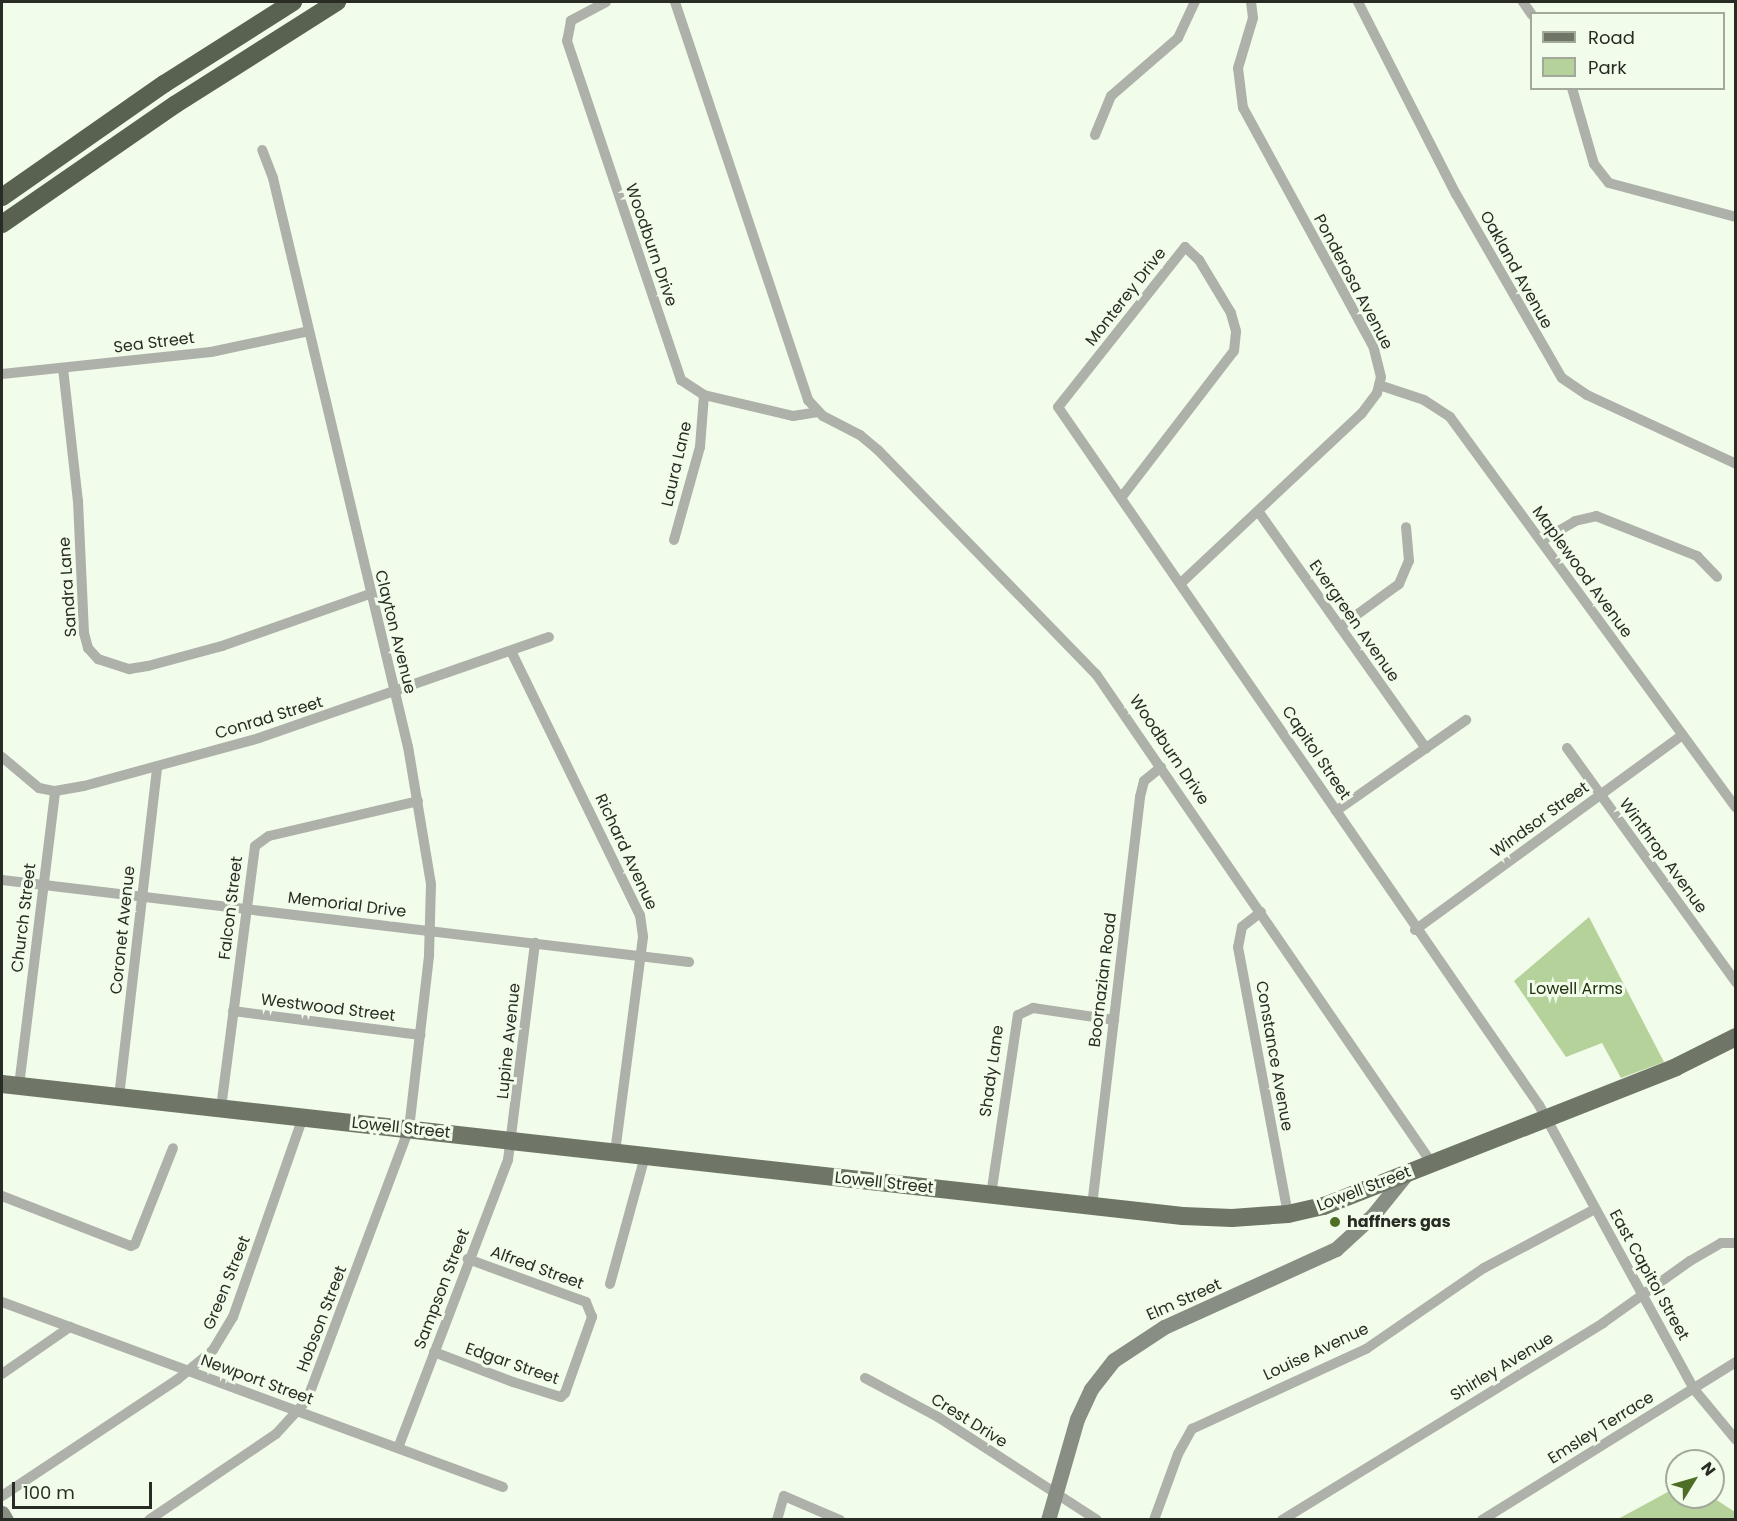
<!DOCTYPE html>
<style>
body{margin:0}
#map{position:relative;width:1737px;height:1521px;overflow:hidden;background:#f2fcea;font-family:Poppins,sans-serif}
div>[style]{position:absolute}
.green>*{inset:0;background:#b6d29b}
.street>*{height:10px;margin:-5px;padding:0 5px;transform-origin:5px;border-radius:5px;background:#adb1a9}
.secondary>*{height:15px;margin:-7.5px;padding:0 7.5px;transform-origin:7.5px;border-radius:7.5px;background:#888e83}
.primary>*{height:18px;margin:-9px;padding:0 9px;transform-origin:9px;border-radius:9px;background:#6f7668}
.highway>*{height:18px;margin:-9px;padding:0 9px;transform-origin:9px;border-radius:9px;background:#596151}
.dots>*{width:16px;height:16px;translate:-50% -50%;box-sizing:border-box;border:3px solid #f2fcea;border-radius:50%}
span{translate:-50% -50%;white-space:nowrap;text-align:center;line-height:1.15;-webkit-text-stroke:6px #f2fcea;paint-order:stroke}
.street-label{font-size:16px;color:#292c25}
.park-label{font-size:16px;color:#22320f}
.poi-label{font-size:16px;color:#292c25;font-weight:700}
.left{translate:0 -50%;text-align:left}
.frame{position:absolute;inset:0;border:3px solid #292c25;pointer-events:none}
.legend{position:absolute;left:1530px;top:12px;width:195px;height:78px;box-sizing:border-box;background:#f2fcea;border:2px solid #a2a99b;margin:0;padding:8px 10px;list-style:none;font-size:18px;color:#292c25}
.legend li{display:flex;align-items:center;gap:12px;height:30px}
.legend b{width:30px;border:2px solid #a2a99b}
.north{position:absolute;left:1665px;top:1449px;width:60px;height:60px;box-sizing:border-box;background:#f2fcea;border:2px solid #a2a99b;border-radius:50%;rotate:53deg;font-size:16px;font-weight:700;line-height:24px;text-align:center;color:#292c25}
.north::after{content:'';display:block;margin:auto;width:21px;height:27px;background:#4e6e25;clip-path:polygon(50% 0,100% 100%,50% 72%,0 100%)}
.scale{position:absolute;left:12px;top:1482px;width:140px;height:27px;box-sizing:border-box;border:3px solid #292c25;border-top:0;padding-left:8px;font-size:18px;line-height:21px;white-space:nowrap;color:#292c25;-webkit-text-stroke:4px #f2fcea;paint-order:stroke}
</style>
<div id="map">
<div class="green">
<div style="clip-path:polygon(1589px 917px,1664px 1062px,1621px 1078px,1602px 1043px,1566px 1057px,1514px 981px)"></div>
<div style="clip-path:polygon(1677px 1487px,1677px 1497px,1712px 1497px,1735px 1512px,1735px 1519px,1618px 1519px)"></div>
</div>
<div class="street">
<div style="left:606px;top:2px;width:40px;rotate:152deg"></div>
<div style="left:571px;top:21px;width:20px;rotate:101deg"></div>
<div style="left:567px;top:41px;width:358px;rotate:71.4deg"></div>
<div style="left:681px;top:380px;width:27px;rotate:33deg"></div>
<div style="left:704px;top:395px;width:91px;rotate:13.3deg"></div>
<div style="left:793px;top:416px;width:25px;rotate:-9deg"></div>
<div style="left:675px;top:2px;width:420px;rotate:71.5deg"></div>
<div style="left:808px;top:400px;width:22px;rotate:47deg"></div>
<div style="left:823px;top:416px;width:42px;rotate:27.2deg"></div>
<div style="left:860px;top:435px;width:23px;rotate:40deg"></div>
<div style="left:878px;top:450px;width:313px;rotate:45.8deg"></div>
<div style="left:1096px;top:674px;width:592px;rotate:55.53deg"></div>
<div style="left:1358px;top:2px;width:216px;rotate:63deg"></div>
<div style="left:1456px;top:194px;width:212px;rotate:60.1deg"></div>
<div style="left:1562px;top:378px;width:30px;rotate:34deg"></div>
<div style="left:1587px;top:395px;width:164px;rotate:24.8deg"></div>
<div style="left:1523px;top:2px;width:16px;rotate:55deg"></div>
<div style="left:1572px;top:88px;width:79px;rotate:73.9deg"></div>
<div style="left:1594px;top:164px;width:24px;rotate:52deg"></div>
<div style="left:1609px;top:183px;width:131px;rotate:15deg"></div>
<div style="left:1095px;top:135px;width:42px;rotate:-67.7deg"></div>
<div style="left:1111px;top:96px;width:89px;rotate:-40.9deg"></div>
<div style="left:1178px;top:38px;width:40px;rotate:-65deg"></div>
<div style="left:63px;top:368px;width:134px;rotate:83.6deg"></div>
<div style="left:78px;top:501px;width:132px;rotate:87.4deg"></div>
<div style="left:84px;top:633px;width:16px;rotate:75deg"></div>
<div style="left:88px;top:648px;width:15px;rotate:48deg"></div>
<div style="left:98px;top:659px;width:33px;rotate:18deg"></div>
<div style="left:129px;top:669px;width:19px;rotate:-9deg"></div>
<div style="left:148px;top:666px;width:77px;rotate:-15.1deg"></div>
<div style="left:222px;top:646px;width:157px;rotate:-19.4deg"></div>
<div style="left:2px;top:374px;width:210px;rotate:-6deg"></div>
<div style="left:211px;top:352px;width:100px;rotate:-12.1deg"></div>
<div style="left:1379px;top:385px;width:47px;rotate:18.4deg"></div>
<div style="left:1424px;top:400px;width:31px;rotate:33deg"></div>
<div style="left:1450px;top:417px;width:484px;rotate:53.8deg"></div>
<div style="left:1121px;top:498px;width:185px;rotate:-52.5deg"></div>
<div style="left:1234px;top:351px;width:20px;rotate:-84deg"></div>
<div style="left:1236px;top:331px;width:19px;rotate:-106deg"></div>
<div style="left:1231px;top:313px;width:62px;rotate:-121.1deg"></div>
<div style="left:1199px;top:260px;width:19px;rotate:-137deg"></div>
<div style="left:1185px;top:247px;width:204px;rotate:128.4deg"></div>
<div style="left:1058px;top:407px;width:848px;rotate:55.43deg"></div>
<div style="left:1539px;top:1105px;width:322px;rotate:61.4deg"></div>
<div style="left:1693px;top:1388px;width:67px;rotate:50.4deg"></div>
<div style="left:1258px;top:511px;width:291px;rotate:54.7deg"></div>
<div style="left:674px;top:540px;width:97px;rotate:-74.4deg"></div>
<div style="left:700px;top:447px;width:52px;rotate:-85.6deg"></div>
<div style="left:1541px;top:541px;width:39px;rotate:-30deg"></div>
<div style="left:1575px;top:521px;width:22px;rotate:-13deg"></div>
<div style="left:1596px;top:516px;width:109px;rotate:21.6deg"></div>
<div style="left:1697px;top:556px;width:29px;rotate:46deg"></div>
<div style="left:1181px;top:583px;width:248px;rotate:-43.2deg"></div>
<div style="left:1362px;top:413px;width:25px;rotate:-53deg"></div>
<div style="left:1377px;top:393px;width:16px;rotate:-76deg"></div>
<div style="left:1381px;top:377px;width:32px;rotate:-104deg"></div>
<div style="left:1373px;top:346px;width:271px;rotate:-118.6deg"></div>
<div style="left:1243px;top:108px;width:40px;rotate:-97.1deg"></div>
<div style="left:1238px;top:68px;width:52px;rotate:-73.3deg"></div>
<div style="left:1253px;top:18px;width:16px;rotate:-97deg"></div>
<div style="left:1340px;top:627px;width:73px;rotate:-36.1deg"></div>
<div style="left:1399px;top:584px;width:25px;rotate:-67deg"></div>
<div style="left:1409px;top:561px;width:34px;rotate:-95deg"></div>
<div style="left:511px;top:651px;width:294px;rotate:64deg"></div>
<div style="left:640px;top:915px;width:22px;rotate:82deg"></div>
<div style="left:643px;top:937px;width:217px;rotate:97.4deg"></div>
<div style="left:1567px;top:748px;width:289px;rotate:54.2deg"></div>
<div style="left:2px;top:757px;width:48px;rotate:40deg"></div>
<div style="left:39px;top:788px;width:16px;rotate:11deg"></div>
<div style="left:55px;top:791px;width:29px;rotate:-10deg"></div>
<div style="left:84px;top:786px;width:181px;rotate:-15.3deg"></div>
<div style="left:259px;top:738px;width:307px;rotate:-19.2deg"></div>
<div style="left:1336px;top:811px;width:159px;rotate:-35deg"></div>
<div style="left:2px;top:880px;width:692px;rotate:6.81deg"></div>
<div style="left:1261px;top:912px;width:24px;rotate:142deg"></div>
<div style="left:1242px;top:927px;width:20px;rotate:101deg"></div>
<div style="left:1238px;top:947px;width:272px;rotate:79.4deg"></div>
<div style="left:1415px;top:930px;width:331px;rotate:-36.1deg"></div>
<div style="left:233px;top:1011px;width:189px;rotate:7.3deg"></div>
<div style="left:19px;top:1086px;width:297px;rotate:-83deg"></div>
<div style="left:119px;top:1097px;width:332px;rotate:-83.4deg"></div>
<div style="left:221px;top:1108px;width:264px;rotate:-82.6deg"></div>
<div style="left:255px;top:846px;width:17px;rotate:-36deg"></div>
<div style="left:269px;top:836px;width:153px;rotate:-13.2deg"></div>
<div style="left:991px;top:1195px;width:182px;rotate:-81.5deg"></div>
<div style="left:1018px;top:1015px;width:17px;rotate:-25deg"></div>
<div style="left:1033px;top:1008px;width:82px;rotate:8.4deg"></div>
<div style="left:2px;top:1196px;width:138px;rotate:21.2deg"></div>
<div style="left:131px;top:1246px;width:4px;rotate:-27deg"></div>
<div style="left:135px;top:1244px;width:103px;rotate:-68.4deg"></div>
<div style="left:1092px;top:1206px;width:412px;rotate:-83.3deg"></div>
<div style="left:1140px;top:797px;width:16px;rotate:-76deg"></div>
<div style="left:1144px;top:781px;width:22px;rotate:-39deg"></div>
<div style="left:610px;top:1284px;width:133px;rotate:-74.7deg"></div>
<div style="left:2px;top:1302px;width:534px;rotate:20.27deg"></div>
<div style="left:434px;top:1352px;width:85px;rotate:20.8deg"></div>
<div style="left:513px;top:1382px;width:50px;rotate:17.4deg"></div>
<div style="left:561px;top:1397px;width:6px;rotate:-45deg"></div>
<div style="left:565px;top:1393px;width:81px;rotate:-70.4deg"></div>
<div style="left:592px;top:1317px;width:16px;rotate:-112deg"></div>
<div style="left:586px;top:1302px;width:126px;rotate:-160deg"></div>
<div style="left:2px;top:1374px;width:83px;rotate:-34.7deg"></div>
<div style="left:865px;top:1378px;width:83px;rotate:28.1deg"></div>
<div style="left:938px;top:1417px;width:189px;rotate:32.9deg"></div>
<div style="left:398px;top:1448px;width:308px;rotate:-69.1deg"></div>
<div style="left:508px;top:1160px;width:219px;rotate:-82.9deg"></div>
<div style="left:2px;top:1496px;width:211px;rotate:-33.6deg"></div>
<div style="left:178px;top:1379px;width:45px;rotate:-39.6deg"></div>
<div style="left:213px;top:1350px;width:39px;rotate:-59deg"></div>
<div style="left:233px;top:1317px;width:212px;rotate:-70.7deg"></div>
<div style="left:149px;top:1520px;width:153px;rotate:-34.1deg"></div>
<div style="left:276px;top:1434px;width:46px;rotate:-47.6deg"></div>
<div style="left:307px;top:1400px;width:290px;rotate:-69.4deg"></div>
<div style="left:409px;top:1129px;width:175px;rotate:-83.4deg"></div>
<div style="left:429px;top:955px;width:71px;rotate:-88.4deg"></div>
<div style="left:431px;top:884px;width:139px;rotate:-99.5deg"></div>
<div style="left:408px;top:747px;width:585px;rotate:-103.35deg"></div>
<div style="left:273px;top:178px;width:30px;rotate:-111deg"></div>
<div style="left:777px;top:1520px;width:25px;rotate:-74deg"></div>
<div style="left:784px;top:1496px;width:61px;rotate:23.2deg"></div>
<div style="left:1154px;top:1520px;width:70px;rotate:-70deg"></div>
<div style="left:1178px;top:1454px;width:29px;rotate:-61deg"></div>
<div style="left:1192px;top:1429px;width:192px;rotate:-24.7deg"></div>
<div style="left:1366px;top:1349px;width:143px;rotate:-34.5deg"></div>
<div style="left:1484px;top:1268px;width:126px;rotate:-28deg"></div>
<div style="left:1282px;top:1520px;width:377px;rotate:-31.5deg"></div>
<div style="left:1603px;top:1323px;width:107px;rotate:-35.5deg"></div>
<div style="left:1690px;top:1261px;width:36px;rotate:-30deg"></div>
<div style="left:1721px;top:1243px;width:15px"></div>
<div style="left:1482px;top:1520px;width:299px;rotate:-31.9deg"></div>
</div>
<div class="secondary">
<div style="left:2px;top:1513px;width:8px;rotate:60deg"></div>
<div style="left:1048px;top:1520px;width:105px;rotate:-74deg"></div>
<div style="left:1077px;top:1419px;width:33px;rotate:-65deg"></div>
<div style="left:1091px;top:1389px;width:37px;rotate:-52deg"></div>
<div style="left:1114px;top:1360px;width:60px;rotate:-33.4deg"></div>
<div style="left:1164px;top:1327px;width:189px;rotate:-24.4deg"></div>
<div style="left:1336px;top:1249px;width:50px;rotate:-42.6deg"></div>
<div style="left:1373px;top:1215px;width:54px;rotate:-51deg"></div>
</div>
<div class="primary">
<div style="left:2px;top:1084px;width:1188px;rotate:6.38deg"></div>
<div style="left:1183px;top:1216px;width:49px;rotate:2.3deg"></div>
<div style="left:1232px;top:1218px;width:56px;rotate:-4.1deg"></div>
<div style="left:1288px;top:1214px;width:37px;rotate:-13deg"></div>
<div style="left:1324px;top:1206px;width:378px;rotate:-21.5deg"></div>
<div style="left:1676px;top:1067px;width:67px;rotate:-26.6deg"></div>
</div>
<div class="highway">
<div style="left:2px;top:197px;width:198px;rotate:-34.9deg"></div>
<div style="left:164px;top:84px;width:153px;rotate:-32.4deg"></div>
<div style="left:2px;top:224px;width:211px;rotate:-34.6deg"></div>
<div style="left:176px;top:104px;width:191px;rotate:-32.4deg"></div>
</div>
<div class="dots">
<div style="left:1335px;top:1222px;background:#4e6e25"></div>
</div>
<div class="street-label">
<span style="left:651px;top:245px;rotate:71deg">Woodburn Drive</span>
<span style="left:1516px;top:270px;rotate:61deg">Oakland Avenue</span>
<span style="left:1353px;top:282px;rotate:62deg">Ponderosa Avenue</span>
<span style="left:1126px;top:297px;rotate:-52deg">Monterey Drive</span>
<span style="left:154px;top:343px;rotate:-7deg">Sea Street</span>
<span style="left:677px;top:464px;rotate:-77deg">Laura Lane</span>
<span style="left:1582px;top:572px;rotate:54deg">Maplewood Avenue</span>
<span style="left:68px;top:587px;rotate:-94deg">Sandra Lane</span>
<span style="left:1354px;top:621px;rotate:55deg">Evergreen Avenue</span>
<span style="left:395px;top:632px;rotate:76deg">Clayton Avenue</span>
<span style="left:269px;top:718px;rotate:-17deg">Conrad Street</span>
<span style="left:1169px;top:750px;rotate:56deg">Woodburn Drive</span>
<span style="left:1316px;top:753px;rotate:56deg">Capitol Street</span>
<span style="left:1540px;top:820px;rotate:-36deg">Windsor Street</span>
<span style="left:626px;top:852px;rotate:65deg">Richard Avenue</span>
<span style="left:1663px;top:856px;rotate:54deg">Winthrop Avenue</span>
<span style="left:347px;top:905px;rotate:7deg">Memorial Drive</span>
<span style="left:231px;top:908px;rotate:-83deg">Falcon Street</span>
<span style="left:24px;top:918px;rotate:-83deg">Church Street</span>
<span style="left:123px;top:930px;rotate:-84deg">Coronet Avenue</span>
<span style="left:1103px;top:980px;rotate:-83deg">Boornazian Road</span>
<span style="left:328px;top:1008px;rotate:7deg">Westwood Street</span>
<span style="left:509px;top:1041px;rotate:-84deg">Lupine Avenue</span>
<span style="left:1274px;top:1056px;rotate:80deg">Constance Avenue</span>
<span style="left:992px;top:1071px;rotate:-82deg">Shady Lane</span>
<span style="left:401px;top:1128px;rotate:6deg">Lowell Street</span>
<span style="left:884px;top:1183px;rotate:6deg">Lowell Street</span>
<span style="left:1364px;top:1189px;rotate:-21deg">Lowell Street</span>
<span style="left:537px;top:1268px;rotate:20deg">Alfred Street</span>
<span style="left:1649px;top:1275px;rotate:61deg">East Capitol Street</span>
<span style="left:227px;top:1283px;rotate:-68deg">Green Street</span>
<span style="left:442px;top:1289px;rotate:-69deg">Sampson Street</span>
<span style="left:1184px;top:1300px;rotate:-24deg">Elm Street</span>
<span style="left:322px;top:1319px;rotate:-69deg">Hobson Street</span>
<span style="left:1316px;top:1352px;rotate:-25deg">Louise Avenue</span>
<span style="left:512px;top:1364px;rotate:19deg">Edgar Street</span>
<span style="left:1502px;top:1367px;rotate:-31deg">Shirley Avenue</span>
<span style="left:257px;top:1380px;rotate:20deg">Newport Street</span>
<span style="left:969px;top:1421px;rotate:32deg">Crest Drive</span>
<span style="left:1601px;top:1428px;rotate:-32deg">Emsley Terrace</span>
</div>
<div class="park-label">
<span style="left:1576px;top:989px">Lowell Arms</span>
</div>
<div class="poi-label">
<span class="left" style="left:1347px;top:1222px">haffners gas</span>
</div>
<div class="frame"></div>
<ul class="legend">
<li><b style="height:8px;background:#6f7668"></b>Road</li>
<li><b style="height:16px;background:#b6d29b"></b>Park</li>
</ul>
<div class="north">N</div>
<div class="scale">100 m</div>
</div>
